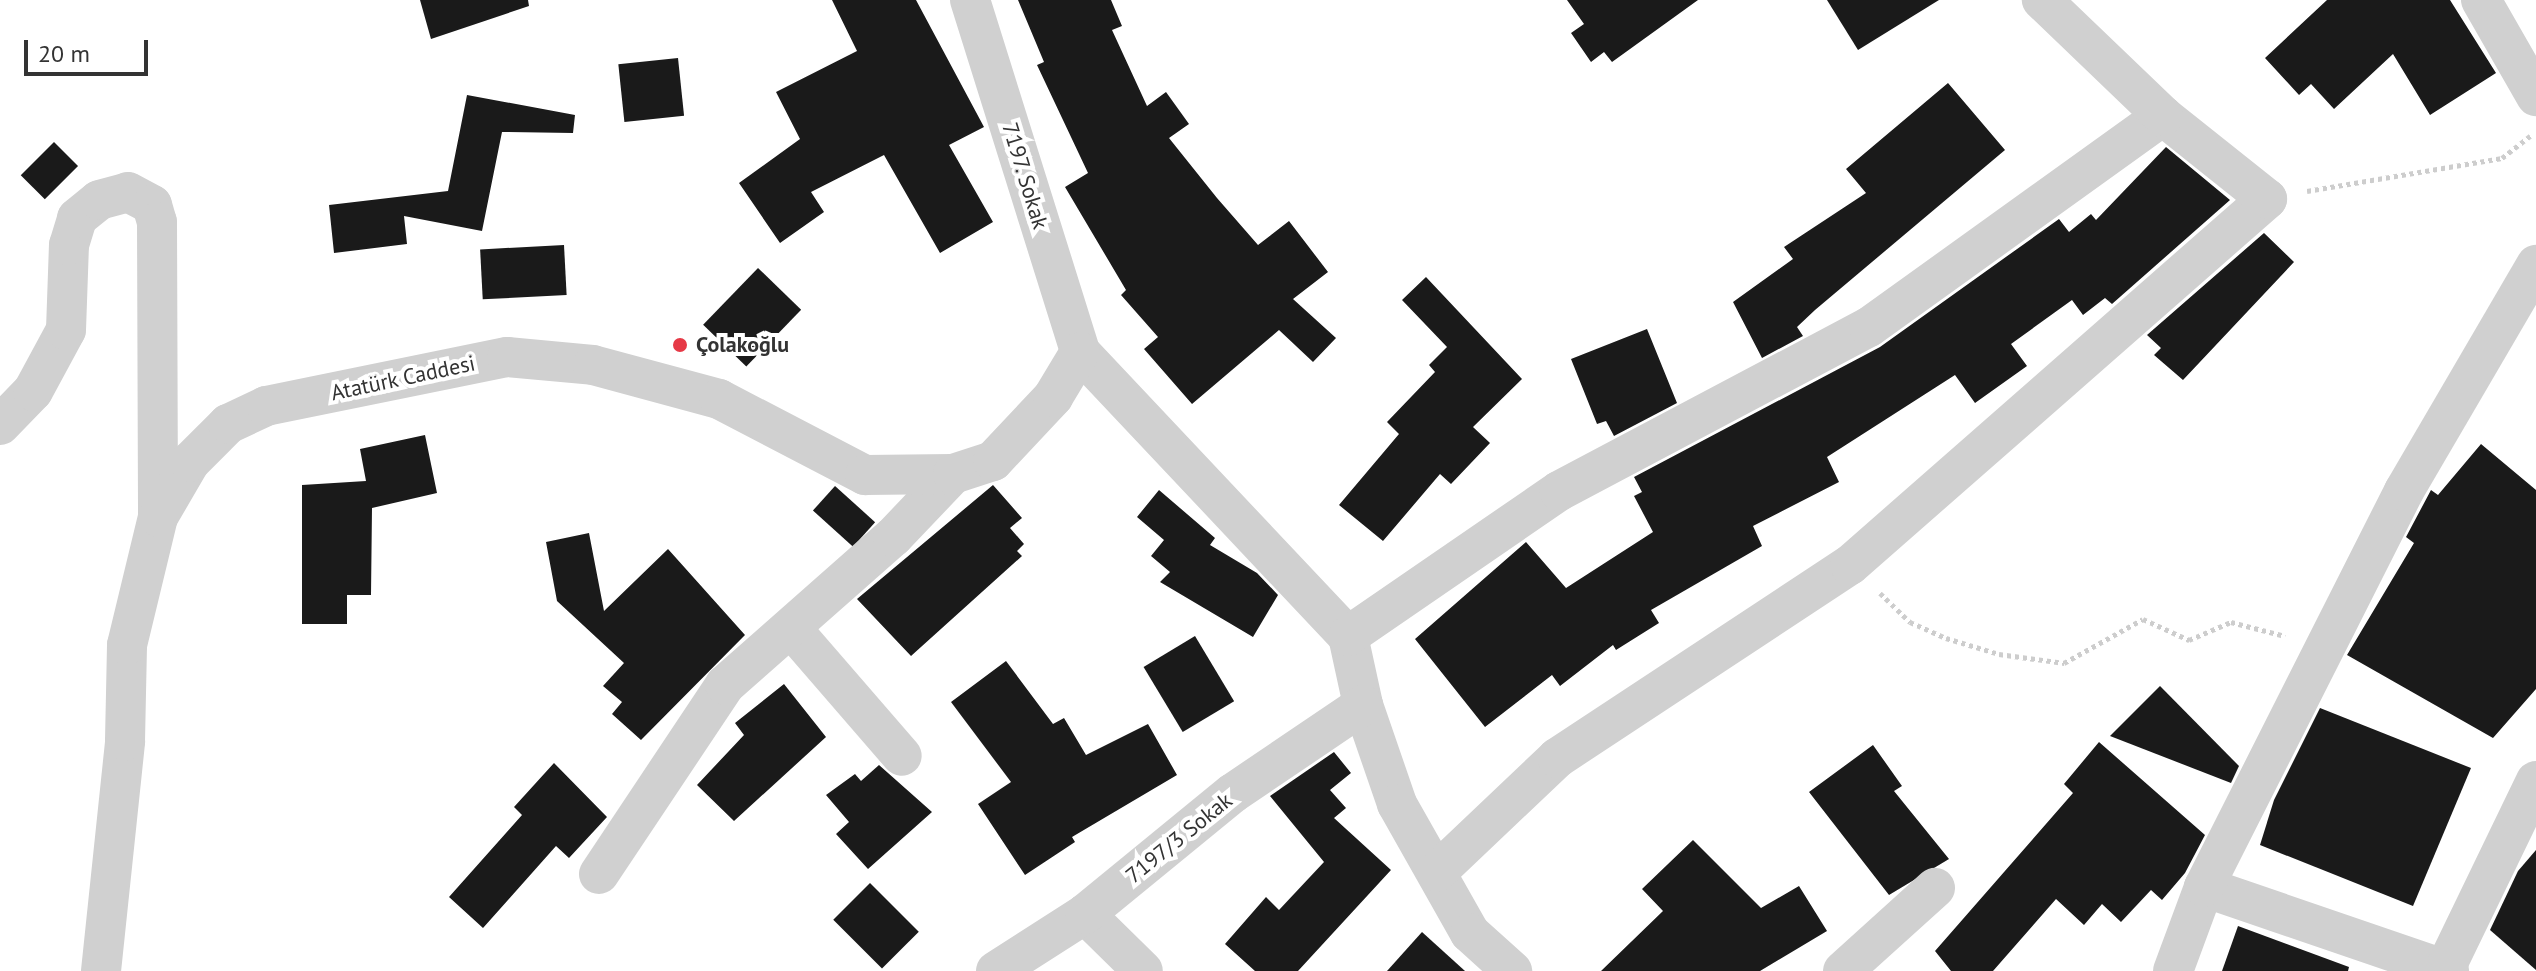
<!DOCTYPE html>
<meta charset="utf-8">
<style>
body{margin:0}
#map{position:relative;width:2536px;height:971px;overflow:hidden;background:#fff;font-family:"PT Sans",sans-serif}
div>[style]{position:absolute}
.building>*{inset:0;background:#1a1a1a;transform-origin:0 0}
.path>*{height:5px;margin-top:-2.5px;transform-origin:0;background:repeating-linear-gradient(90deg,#cdcdcd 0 4px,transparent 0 8px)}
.minor>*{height:40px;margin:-20px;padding:0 20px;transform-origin:20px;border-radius:20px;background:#d0d0d0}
.dots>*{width:22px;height:22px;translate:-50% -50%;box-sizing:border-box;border:4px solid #fff;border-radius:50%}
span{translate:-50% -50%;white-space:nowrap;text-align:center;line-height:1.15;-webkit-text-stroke:8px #fff;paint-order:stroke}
.street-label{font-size:22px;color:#333}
.poi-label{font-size:22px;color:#333;font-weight:700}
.left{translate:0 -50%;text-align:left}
.scale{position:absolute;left:24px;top:40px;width:124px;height:36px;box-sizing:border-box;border:4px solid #333;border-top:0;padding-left:10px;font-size:24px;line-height:28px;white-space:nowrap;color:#333;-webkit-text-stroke:6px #fff;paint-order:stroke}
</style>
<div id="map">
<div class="building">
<div style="clip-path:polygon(420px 0,528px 0,529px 6px,431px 39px)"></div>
<div style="clip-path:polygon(832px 0,916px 0,984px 127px,949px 145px,993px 222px,940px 253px,884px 155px,811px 192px,824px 212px,780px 243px,739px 183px,800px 139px,776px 92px,857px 51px)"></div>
<div style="clip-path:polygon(1018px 0,1111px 0,1122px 26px,1112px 30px,1147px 106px,1166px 92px,1189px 124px,1169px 138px,1217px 198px,1258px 245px,1289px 221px,1328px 272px,1293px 299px,1336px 338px,1313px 362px,1279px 330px,1192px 404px,1144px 349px,1158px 337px,1121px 295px,1126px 290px,1065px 187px,1088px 173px,1037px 65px,1044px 62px)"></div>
<div style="clip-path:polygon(1567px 0,1698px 0,1612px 62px,1604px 52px,1591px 62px,1571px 33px,1584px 24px)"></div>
<div style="clip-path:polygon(1827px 0,1939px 0,1858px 50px)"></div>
<div style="clip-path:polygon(2327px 0,2450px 0,2496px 73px,2430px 115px,2393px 54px,2334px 109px,2311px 84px,2299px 95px,2265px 58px)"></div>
<div style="left:678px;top:58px;width:58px;height:60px;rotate:84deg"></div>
<div style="clip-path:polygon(1948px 83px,2005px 150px,1815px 310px,1797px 327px,1803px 336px,1762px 358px,1733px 302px,1793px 259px,1784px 247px,1866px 193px,1846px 169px)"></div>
<div style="clip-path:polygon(467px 95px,575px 115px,573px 133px,502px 132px,482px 231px,404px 216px,407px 244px,334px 253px,329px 205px,448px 191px)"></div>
<div style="left:54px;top:142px;width:34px;height:47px;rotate:45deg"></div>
<div style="clip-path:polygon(2166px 147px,2230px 200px,2112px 304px,2105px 298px,2083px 315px,2072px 300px,2011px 344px,2027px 366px,1975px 403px,1955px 375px,1827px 457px,1839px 482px,1753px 526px,1762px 546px,1651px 610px,1659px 623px,1616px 650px,1613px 645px,1560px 686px,1552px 675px,1485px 727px,1415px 639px,1526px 542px,1566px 588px,1653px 532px,1634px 496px,1642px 492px,1634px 477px,1880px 347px,2059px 219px,2069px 232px,2091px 214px,2096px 220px)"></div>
<div style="clip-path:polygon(2264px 233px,2294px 262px,2183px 380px,2154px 355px,2161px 348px,2147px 335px)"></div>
<div style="left:564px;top:245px;width:50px;height:84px;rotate:87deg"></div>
<div style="left:758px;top:268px;width:60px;height:79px;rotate:44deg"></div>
<div style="clip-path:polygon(1426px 277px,1522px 379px,1473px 427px,1490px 443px,1451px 484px,1440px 474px,1383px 541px,1339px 505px,1399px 434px,1387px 422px,1435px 372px,1429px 365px,1447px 347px,1402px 300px)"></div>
<div style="clip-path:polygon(1647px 329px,1677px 403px,1614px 436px,1606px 421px,1597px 424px,1571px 359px)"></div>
<div style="clip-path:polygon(425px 435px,437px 493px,372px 508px,371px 595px,347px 595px,347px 624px,302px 624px,302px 485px,366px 481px,360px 449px)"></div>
<div style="clip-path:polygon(2481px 444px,2536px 490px,2536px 689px,2493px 738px,2347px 655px,2414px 543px,2406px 537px,2431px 490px,2438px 495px)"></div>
<div style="clip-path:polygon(993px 485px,1022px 518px,1010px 528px,1024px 544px,1017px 551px,1022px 556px,911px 656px,857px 599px)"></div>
<div style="left:835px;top:486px;width:54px;height:33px;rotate:42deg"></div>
<div style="clip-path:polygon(1159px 490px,1215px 538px,1210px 545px,1257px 573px,1278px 595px,1253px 637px,1160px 582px,1170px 572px,1151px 556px,1164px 540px,1137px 517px)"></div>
<div style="clip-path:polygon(589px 533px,604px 611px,668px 549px,745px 635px,641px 740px,612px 714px,622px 702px,603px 686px,624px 663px,557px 601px,546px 542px)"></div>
<div style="left:1195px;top:636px;width:76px;height:60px;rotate:59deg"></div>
<div style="clip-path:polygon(1006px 661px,1053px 724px,1064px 718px,1086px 755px,1148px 724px,1177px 775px,1072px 837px,1075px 842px,1025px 875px,978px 804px,1011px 782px,951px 702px)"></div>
<div style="clip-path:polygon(784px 684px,826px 737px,734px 821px,697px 785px,744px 735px,735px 723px)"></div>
<div style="clip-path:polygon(2160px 686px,2239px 766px,2231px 783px,2110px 736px)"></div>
<div style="clip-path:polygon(2320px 708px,2471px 768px,2413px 906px,2260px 845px,2274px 800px)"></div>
<div style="clip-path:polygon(2099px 742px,2205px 835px,2185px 873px,2162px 900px,2151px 890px,2121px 922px,2102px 904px,2084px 925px,2056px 899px,1993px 971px,1951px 971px,1935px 951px,2073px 793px,2064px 784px)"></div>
<div style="clip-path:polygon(1873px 745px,1902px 786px,1894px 791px,1949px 859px,1889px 895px,1809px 792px)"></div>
<div style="clip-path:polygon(1334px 752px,1351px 773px,1330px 790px,1346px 808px,1334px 818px,1391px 870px,1298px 971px,1255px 971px,1225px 944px,1266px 897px,1279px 910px,1324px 862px,1270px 796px)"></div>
<div style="clip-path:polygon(554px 763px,607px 817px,569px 858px,556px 846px,483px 928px,449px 897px,522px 815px,514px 807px)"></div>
<div style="clip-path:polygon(879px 765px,932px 812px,868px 869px,836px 834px,849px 822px,826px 795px,855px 774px,861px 781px)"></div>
<div style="clip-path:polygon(1693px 840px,1761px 908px,1799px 886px,1827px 931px,1760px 971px,1601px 971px,1663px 911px,1642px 889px)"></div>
<div style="clip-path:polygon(2536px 850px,2536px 970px,2490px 930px,2518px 871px)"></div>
<div style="left:870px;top:883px;width:69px;height:52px;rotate:45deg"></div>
<div style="clip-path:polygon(2238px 926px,2349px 967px,2348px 971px,2222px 971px)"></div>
<div style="clip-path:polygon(1422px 932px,1465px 971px,1387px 971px)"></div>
</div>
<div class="path">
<div style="left:2307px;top:191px;width:198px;rotate:-9.6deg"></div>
<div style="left:2502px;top:158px;width:36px;rotate:-38deg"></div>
<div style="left:1880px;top:593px;width:42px;rotate:44deg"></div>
<div style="left:1910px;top:622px;width:39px;rotate:24deg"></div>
<div style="left:1946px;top:638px;width:55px;rotate:16.8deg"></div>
<div style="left:1999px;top:654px;width:66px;rotate:7.9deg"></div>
<div style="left:2064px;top:663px;width:90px;rotate:-29.1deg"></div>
<div style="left:2143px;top:619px;width:51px;rotate:24.5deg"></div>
<div style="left:2189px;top:640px;width:46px;rotate:-23.2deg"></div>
<div style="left:2231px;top:622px;width:56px;rotate:14.5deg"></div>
</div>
<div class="minor">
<div style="left:970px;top:0;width:369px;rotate:72.6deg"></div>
<div style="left:1080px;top:352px;width:390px;rotate:46.7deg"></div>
<div style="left:1348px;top:636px;width:71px;rotate:77.7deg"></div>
<div style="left:1363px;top:705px;width:105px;rotate:71deg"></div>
<div style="left:1397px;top:804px;width:148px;rotate:60.5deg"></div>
<div style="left:1470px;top:933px;width:57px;rotate:42.1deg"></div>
<div style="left:2481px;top:0;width:111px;rotate:60.2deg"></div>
<div style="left:0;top:425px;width:47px;rotate:-45.9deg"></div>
<div style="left:33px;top:391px;width:69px;rotate:-61.6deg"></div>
<div style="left:66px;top:330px;width:85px;rotate:-88deg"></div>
<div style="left:69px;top:245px;width:28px;rotate:-73deg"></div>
<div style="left:77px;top:218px;width:28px;rotate:-39deg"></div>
<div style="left:99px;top:200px;width:30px;rotate:-15deg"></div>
<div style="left:128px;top:192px;width:27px;rotate:28deg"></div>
<div style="left:152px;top:205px;width:18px;rotate:74deg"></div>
<div style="left:157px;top:222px;width:295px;rotate:89.8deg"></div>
<div style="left:791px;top:628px;width:169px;rotate:49.1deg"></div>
<div style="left:1348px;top:636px;width:256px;rotate:-34.5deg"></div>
<div style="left:1559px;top:491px;width:351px;rotate:-27.9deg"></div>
<div style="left:1869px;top:327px;width:362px;rotate:-35.7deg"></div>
<div style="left:1437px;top:872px;width:166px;rotate:-43.5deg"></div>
<div style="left:1557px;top:758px;width:351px;rotate:-33.4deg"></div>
<div style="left:1850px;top:565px;width:555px;rotate:-41.27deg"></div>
<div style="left:2267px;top:199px;width:133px;rotate:-141.4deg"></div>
<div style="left:2163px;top:116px;width:168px;rotate:-136.2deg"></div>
<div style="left:599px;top:874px;width:227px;rotate:-56.3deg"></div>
<div style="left:725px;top:685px;width:224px;rotate:-41.4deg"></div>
<div style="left:893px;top:537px;width:87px;rotate:-46.4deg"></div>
<div style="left:2204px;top:887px;width:259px;rotate:18.9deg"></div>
<div style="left:1085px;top:914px;width:81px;rotate:44.5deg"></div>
<div style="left:101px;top:971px;width:231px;rotate:-84deg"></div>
<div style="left:125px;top:741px;width:96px;rotate:-88.8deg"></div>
<div style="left:127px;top:645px;width:132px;rotate:-76.4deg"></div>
<div style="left:158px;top:517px;width:64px;rotate:-59.8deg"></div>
<div style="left:190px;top:462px;width:54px;rotate:-45deg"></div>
<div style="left:228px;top:424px;width:42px;rotate:-25.3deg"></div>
<div style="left:266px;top:406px;width:246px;rotate:-11.5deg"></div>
<div style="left:507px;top:357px;width:86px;rotate:5.3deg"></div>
<div style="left:593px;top:365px;width:131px;rotate:15.1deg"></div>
<div style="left:719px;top:399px;width:165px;rotate:27.5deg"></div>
<div style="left:865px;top:475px;width:88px;rotate:-0.7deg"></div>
<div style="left:953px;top:474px;width:42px;rotate:-18deg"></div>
<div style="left:993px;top:461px;width:88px;rotate:-46.8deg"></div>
<div style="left:1053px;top:397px;width:52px;rotate:-59deg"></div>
<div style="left:996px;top:971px;width:106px;rotate:-32.6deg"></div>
<div style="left:1085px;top:914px;width:191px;rotate:-39.3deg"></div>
<div style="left:1233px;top:793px;width:157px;rotate:-34.1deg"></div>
<div style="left:1843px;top:971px;width:124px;rotate:-42.1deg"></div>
<div style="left:2173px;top:971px;width:90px;rotate:-69.7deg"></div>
<div style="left:2204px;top:887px;width:444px;rotate:-63.2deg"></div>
<div style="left:2404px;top:491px;width:262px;rotate:-59.7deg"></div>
<div style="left:2444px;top:971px;width:211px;rotate:-64.2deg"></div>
</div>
<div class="dots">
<div style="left:680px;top:345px;background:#e63946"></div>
</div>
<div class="street-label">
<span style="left:1025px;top:176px;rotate:73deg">7197. Sokak</span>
<span style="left:403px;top:378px;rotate:-12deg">Atatürk Caddesi</span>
<span style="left:1179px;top:838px;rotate:-39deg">7197/3 Sokak</span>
</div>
<div class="poi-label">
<span class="left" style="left:696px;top:345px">Çolakoğlu</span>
</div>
<div class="scale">20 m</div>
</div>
